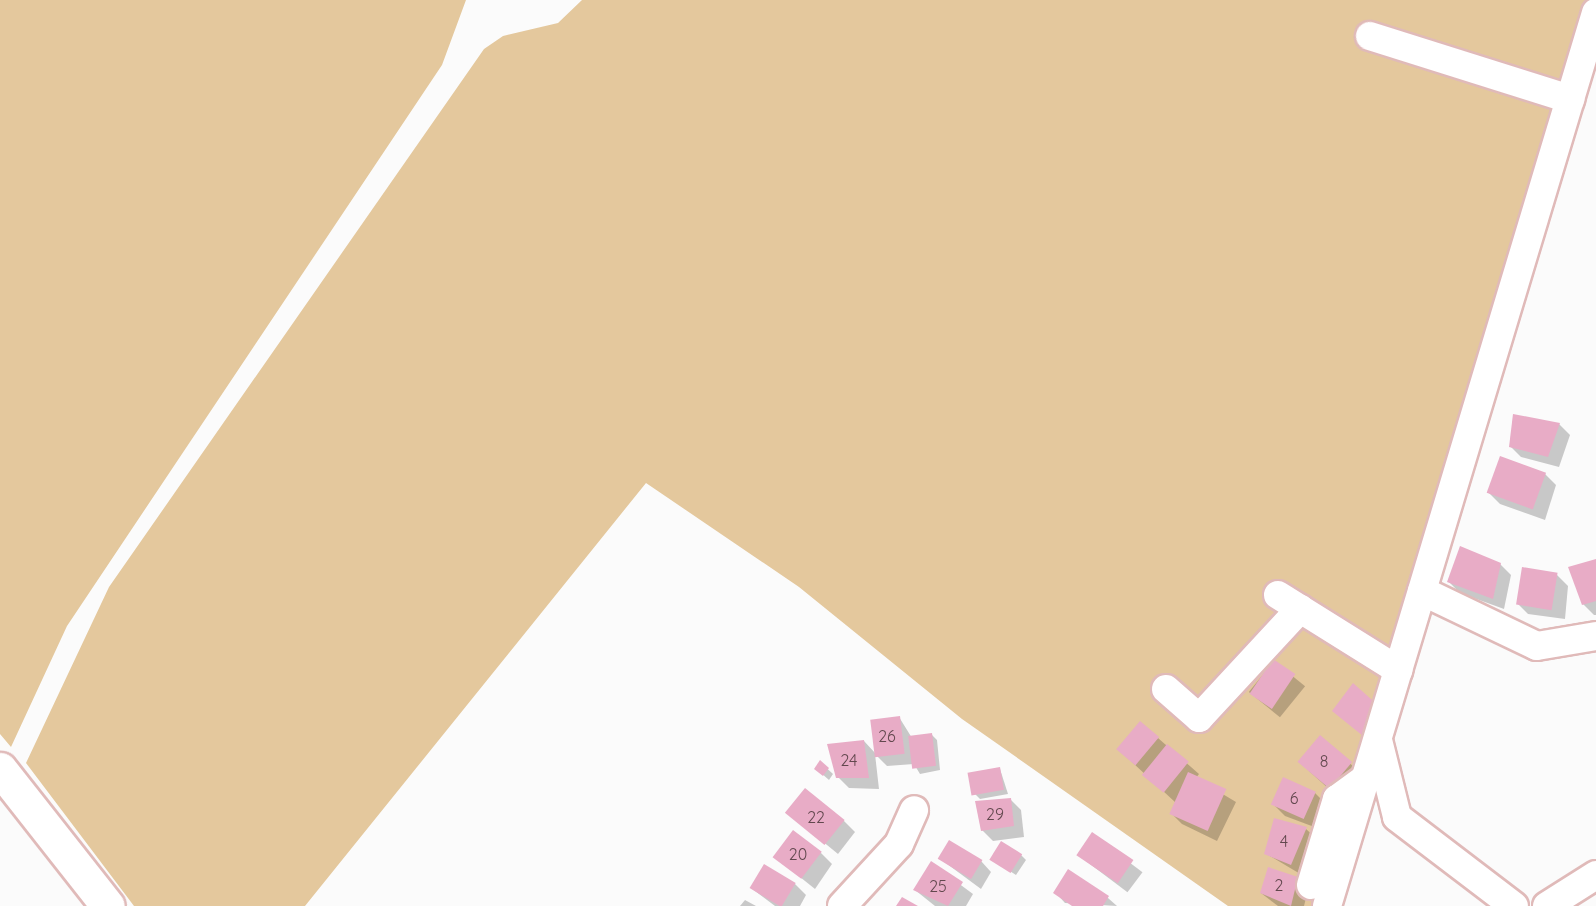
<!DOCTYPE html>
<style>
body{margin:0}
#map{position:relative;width:1596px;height:906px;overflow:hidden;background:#fbfbfb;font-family:Quicksand,sans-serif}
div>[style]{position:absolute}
.green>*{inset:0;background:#e4c89d}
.shadow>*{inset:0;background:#0003;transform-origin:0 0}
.building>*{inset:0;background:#e8acc6;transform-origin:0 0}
.roads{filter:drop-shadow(2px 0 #e0bab9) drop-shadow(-2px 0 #e0bab9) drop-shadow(0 2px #e0bab9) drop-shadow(0 -2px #e0bab9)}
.street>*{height:28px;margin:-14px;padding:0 14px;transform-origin:14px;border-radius:14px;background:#fff}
.primary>*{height:33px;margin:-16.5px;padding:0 16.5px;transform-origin:16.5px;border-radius:16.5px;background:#fff}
span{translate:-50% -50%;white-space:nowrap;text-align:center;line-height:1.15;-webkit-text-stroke:5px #fbfbfb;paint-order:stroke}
.number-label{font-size:16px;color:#62484e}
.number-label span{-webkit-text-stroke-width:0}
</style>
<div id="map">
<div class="green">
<div style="clip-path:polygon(0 0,466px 0,442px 65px,67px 626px,11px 747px,0 734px)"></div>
<div style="clip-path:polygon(582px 0,1594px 0,1318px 906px,1228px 906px,962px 719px,799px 587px,646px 483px,305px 906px,134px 906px,26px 763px,109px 587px,484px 49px,503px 36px,558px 23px)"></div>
</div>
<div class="shadow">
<div style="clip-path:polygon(1559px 424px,1570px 435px,1559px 467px,1521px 457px,1510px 446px)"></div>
<div style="clip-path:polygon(1545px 474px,1556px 485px,1545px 520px,1500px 504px,1489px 493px)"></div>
<div style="clip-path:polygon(1596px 561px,1596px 615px,1594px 615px,1583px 604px)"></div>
<div style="clip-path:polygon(1500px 564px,1511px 575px,1504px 609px,1460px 593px,1449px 582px)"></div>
<div style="clip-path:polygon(1557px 575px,1568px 586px,1565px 619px,1528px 614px,1517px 603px)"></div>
<div style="left:1274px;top:661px;width:40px;height:40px;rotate:39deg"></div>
<div style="clip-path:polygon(899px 717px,912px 738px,932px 735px,937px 740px,940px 770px,920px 774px,914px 764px,887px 766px,875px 754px,879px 789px,849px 788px,838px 777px,864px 741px,876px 754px)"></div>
<div style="clip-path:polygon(1320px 737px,1362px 774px,1340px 799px,1309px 771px)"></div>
<div style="clip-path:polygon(1158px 738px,1199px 774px,1196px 778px,1236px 802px,1217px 841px,1182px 824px,1171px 813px,1176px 803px,1119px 750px)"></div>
<div style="clip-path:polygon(820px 762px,833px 774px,829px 780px,821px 773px)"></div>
<div style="clip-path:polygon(1000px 769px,1008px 794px,980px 799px,975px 794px)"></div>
<div style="clip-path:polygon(1315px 793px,1326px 804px,1317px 828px,1285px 816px,1274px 805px)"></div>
<div style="clip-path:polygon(1010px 799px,1021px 810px,1024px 837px,993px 841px,982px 830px)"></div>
<div style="clip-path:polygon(788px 813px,844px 821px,855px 832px,838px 854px)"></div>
<div style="clip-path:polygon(1306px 829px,1317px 839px,1302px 875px,1265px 853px)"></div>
<div style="left:1093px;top:835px;width:62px;height:25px;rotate:37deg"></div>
<div style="clip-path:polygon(821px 853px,832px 864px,815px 889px,775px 857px)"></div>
<div style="clip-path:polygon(1021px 855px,1026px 860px,1016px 875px,991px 859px)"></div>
<div style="clip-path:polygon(939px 858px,981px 861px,991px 872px,981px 889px)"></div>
<div style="clip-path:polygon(931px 863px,973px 894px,966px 906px,935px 906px,915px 890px)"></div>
<div style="clip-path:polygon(1068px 871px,1108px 898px,1117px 906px,1065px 903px,1055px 892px)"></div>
<div style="clip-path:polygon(1297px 879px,1308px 890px,1304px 906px,1278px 906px,1261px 893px)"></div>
<div style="clip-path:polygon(795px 884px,806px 895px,800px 906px,775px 906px,751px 888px)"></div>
<div style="clip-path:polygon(745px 900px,756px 906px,740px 906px)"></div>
</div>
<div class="building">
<div style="clip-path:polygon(1513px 414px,1560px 423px,1548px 457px,1509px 447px)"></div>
<div style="left:1500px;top:456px;width:49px;height:39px;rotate:20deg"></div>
<div style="clip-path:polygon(1460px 546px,1501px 563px,1493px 599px,1447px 582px)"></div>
<div style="clip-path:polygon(1596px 559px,1596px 601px,1582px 605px,1568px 567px)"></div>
<div style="left:1522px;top:567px;width:36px;height:38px;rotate:9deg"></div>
<div style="left:1273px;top:659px;width:27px;height:42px;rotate:34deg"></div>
<div style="clip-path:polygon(1353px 683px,1380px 707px,1363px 736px,1332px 711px)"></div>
<div style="left:900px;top:716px;width:38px;height:30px;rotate:83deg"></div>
<div style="left:1140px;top:721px;width:25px;height:37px;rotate:40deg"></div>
<div style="left:932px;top:733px;width:33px;height:24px;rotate:83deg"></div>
<div style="left:1320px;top:735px;width:42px;height:35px;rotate:40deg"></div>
<div style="clip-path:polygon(864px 740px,869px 778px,836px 778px,827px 744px)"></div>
<div style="left:1167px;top:744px;width:28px;height:40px;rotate:39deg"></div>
<div style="clip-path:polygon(820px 760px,829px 768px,823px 776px,814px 769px)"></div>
<div style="left:1000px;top:767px;width:23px;height:33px;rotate:80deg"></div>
<div style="left:1188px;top:772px;width:42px;height:46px;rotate:24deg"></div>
<div style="left:1283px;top:777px;width:36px;height:30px;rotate:24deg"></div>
<div style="left:805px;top:788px;width:51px;height:32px;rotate:39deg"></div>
<div style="clip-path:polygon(1011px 798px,1014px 826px,981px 831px,975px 801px)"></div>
<div style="clip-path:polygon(1274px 818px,1307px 827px,1291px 865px,1264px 854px)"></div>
<div style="left:793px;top:830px;width:36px;height:34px;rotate:37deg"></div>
<div style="left:1092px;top:832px;width:50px;height:28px;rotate:34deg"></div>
<div style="left:949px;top:840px;width:39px;height:22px;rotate:31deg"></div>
<div style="left:1001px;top:841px;width:25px;height:22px;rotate:32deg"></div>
<div style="clip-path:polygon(931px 861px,963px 882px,948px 906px,913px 890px)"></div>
<div style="left:764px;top:864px;width:37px;height:28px;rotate:31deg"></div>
<div style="clip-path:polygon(1268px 867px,1298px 877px,1291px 906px,1260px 893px)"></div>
<div style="clip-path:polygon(1068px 869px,1109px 896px,1103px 906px,1072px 906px,1053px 893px)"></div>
<div style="clip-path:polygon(902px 897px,918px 906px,896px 906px)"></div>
</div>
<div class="roads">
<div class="street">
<div style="left:1370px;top:36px;width:210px;rotate:17.5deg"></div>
<div style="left:1422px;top:591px;width:127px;rotate:25.6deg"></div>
<div style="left:1537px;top:646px;width:60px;rotate:-9.6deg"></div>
<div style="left:1278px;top:595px;width:142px;rotate:32deg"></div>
<div style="left:1166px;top:689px;width:44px;rotate:41.3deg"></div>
<div style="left:1199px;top:718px;width:149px;rotate:-47.2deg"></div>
<div style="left:1378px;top:740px;width:79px;rotate:76.1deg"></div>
<div style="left:1397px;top:817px;width:147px;rotate:37.3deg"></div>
<div style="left:1311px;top:885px;width:90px;rotate:-73.2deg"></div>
<div style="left:1337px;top:799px;width:36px;rotate:-36deg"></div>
<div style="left:842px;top:906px;width:84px;rotate:-47.4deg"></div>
<div style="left:899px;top:844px;width:37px;rotate:-66deg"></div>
<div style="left:1327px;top:906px;width:933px;rotate:-73.24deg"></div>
<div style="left:1547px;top:906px;width:58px;rotate:-32.3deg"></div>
</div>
<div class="primary">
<div style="left:0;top:769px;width:174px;rotate:51.8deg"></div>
</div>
</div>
<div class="number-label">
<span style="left:887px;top:736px">26</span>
<span style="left:849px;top:760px">24</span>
<span style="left:1324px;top:761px">8</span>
<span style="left:1294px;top:798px">6</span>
<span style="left:995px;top:814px">29</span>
<span style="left:816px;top:817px">22</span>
<span style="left:1284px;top:841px">4</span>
<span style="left:798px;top:854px">20</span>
<span style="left:1279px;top:885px">2</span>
<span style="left:938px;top:886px">25</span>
</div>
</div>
